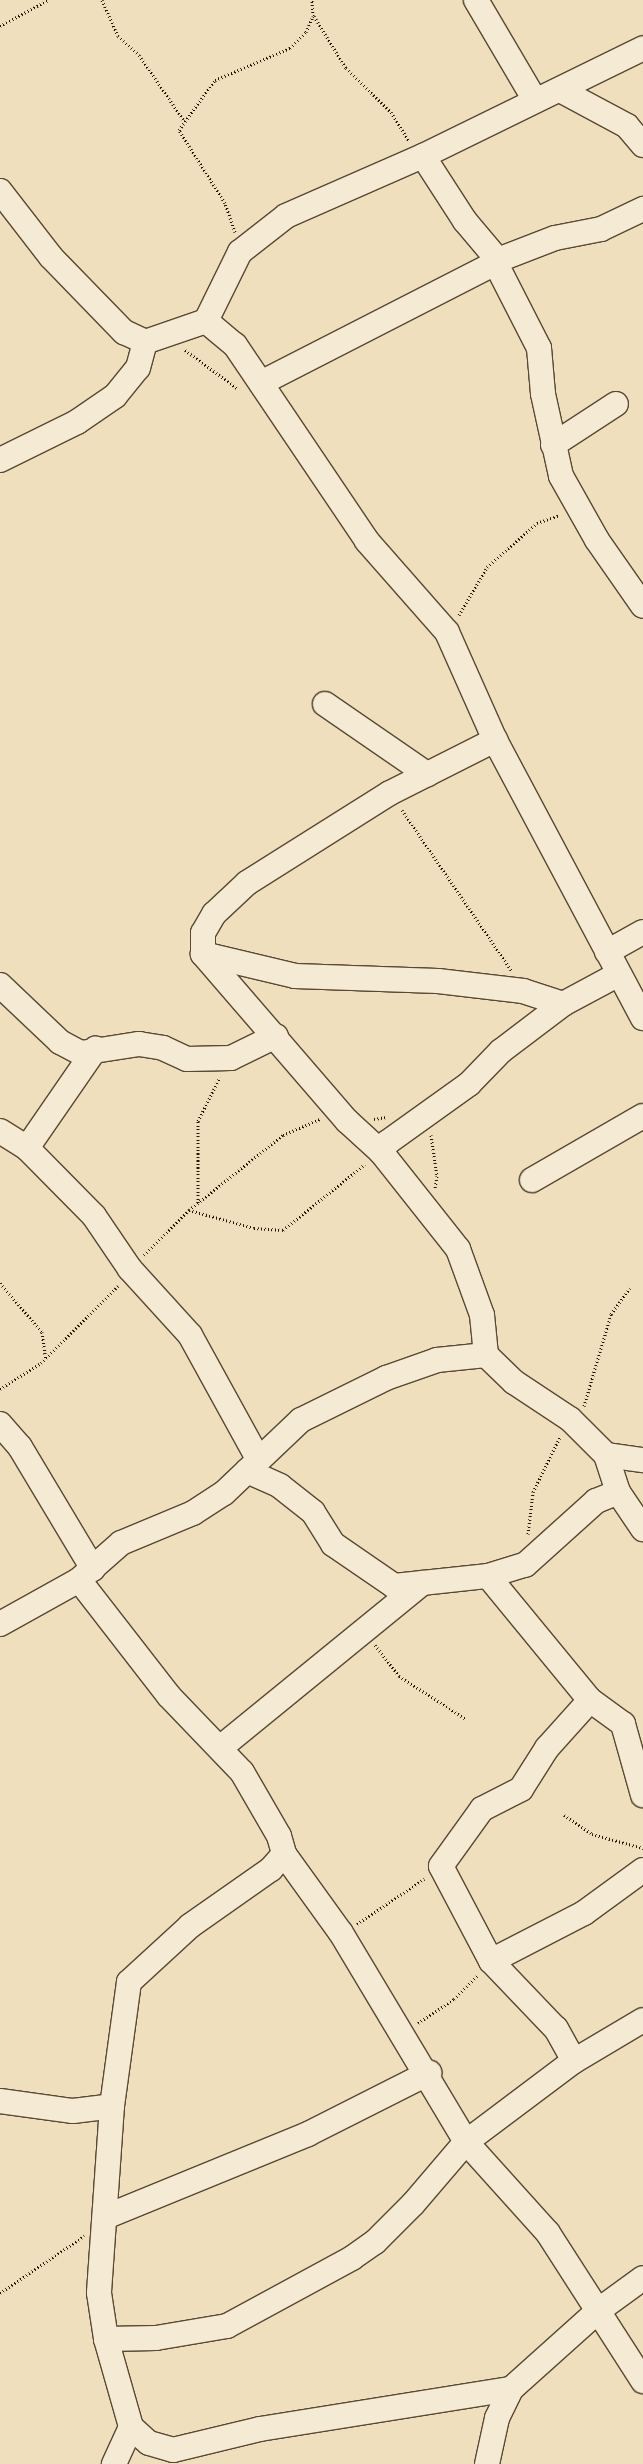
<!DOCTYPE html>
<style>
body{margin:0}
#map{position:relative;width:643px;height:2464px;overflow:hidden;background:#f0dfbc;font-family:"IM FELL Great Primer",serif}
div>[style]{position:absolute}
.path>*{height:3px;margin-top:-1.5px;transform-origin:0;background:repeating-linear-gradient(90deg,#261607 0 1px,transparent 0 3.5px)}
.roads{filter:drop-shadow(1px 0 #584834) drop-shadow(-1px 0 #584834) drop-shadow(0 1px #584834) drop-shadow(0 -1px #584834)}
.minor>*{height:24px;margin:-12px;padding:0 12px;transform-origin:12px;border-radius:12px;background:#f5ead3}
span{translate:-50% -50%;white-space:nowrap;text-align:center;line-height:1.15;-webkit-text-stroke:4px #f5ead3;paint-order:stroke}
</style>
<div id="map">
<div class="path">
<div style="left:102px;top:0;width:39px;rotate:66deg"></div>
<div style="left:118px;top:36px;width:28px;rotate:42deg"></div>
<div style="left:139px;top:55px;width:78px;rotate:55.5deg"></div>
<div style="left:314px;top:16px;width:61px;rotate:58.4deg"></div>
<div style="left:346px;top:68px;width:63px;rotate:44.4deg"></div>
<div style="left:391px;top:112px;width:34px;rotate:58deg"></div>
<div style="left:0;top:26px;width:55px;rotate:-28.4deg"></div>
<div style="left:235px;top:232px;width:31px;rotate:-109deg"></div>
<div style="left:225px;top:203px;width:86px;rotate:-122.2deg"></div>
<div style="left:179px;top:130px;width:62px;rotate:-54.2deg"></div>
<div style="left:215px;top:80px;width:82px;rotate:-23.1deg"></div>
<div style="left:290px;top:48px;width:23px;rotate:-45deg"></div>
<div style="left:306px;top:32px;width:17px;rotate:-66deg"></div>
<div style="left:313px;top:16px;width:16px;rotate:-94deg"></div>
<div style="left:185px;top:350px;width:66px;rotate:36.3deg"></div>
<div style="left:459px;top:615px;width:56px;rotate:-59.7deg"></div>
<div style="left:487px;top:567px;width:67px;rotate:-41.3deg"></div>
<div style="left:537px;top:523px;width:24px;rotate:-19deg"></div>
<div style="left:402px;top:810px;width:194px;rotate:55.7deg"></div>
<div style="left:374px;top:1119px;width:13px;rotate:-9deg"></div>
<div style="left:431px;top:1135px;width:41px;rotate:81.7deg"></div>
<div style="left:437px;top:1176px;width:12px;rotate:99deg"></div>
<div style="left:198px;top:1203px;width:82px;rotate:-90deg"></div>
<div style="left:198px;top:1121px;width:49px;rotate:-63.4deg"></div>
<div style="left:189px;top:1210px;width:67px;rotate:15.5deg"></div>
<div style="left:254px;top:1228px;width:29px;rotate:4deg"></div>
<div style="left:283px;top:1230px;width:105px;rotate:-38.8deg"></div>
<div style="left:144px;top:1255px;width:64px;rotate:-45deg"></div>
<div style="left:189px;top:1210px;width:120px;rotate:-38.6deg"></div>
<div style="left:283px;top:1135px;width:40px;rotate:-23.4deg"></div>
<div style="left:0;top:1283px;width:65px;rotate:49.4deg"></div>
<div style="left:42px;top:1332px;width:27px;rotate:82deg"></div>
<div style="left:0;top:1389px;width:49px;rotate:-32.4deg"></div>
<div style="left:41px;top:1363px;width:109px;rotate:-45deg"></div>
<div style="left:584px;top:1406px;width:96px;rotate:-73.6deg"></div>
<div style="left:611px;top:1314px;width:32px;rotate:-54deg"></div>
<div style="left:528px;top:1534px;width:42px;rotate:-83.2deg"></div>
<div style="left:533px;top:1492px;width:61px;rotate:-63.9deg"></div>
<div style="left:375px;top:1645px;width:39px;rotate:52deg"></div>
<div style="left:399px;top:1676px;width:80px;rotate:32.7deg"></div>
<div style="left:564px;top:1815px;width:34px;rotate:34deg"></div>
<div style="left:592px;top:1834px;width:53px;rotate:15.4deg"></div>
<div style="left:357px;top:1924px;width:81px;rotate:-33.9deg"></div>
<div style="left:418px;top:2023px;width:43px;rotate:-33.7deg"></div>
<div style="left:454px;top:1999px;width:33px;rotate:-45deg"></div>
<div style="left:0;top:2293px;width:102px;rotate:-34.2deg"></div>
</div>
<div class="roads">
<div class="minor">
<div style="left:476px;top:0;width:116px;rotate:59.5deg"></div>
<div style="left:560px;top:90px;width:76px;rotate:28.2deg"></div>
<div style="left:627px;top:126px;width:25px;rotate:50deg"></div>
<div style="left:423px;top:156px;width:77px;rotate:57.1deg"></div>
<div style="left:465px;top:221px;width:51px;rotate:49.8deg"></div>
<div style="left:498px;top:260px;width:61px;rotate:-21.1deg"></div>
<div style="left:555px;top:238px;width:47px;rotate:-11.1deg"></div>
<div style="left:601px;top:229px;width:47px;rotate:-25.5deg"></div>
<div style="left:0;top:191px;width:83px;rotate:52.3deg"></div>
<div style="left:51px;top:257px;width:105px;rotate:45.8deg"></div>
<div style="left:124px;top:332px;width:23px;rotate:25deg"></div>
<div style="left:145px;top:342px;width:65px;rotate:-19deg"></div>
<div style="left:206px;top:321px;width:38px;rotate:40deg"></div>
<div style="left:235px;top:345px;width:236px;rotate:56deg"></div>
<div style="left:367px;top:541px;width:121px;rotate:48.7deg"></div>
<div style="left:447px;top:632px;width:118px;rotate:66deg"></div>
<div style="left:495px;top:740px;width:315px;rotate:62deg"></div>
<div style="left:493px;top:258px;width:101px;rotate:62.9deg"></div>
<div style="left:539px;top:348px;width:46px;rotate:85deg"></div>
<div style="left:543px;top:394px;width:84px;rotate:77.6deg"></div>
<div style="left:561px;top:476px;width:73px;rotate:60.6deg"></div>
<div style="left:597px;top:540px;width:80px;rotate:55.1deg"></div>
<div style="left:206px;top:321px;width:77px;rotate:-63.8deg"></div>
<div style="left:240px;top:252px;width:58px;rotate:-38deg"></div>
<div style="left:286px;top:216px;width:150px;rotate:-23.7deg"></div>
<div style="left:423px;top:156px;width:245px;rotate:-26.1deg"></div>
<div style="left:261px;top:383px;width:263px;rotate:-27.1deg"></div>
<div style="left:553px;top:445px;width:75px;rotate:-33.1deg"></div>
<div style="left:0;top:460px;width:86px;rotate:-26.3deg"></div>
<div style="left:77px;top:422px;width:46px;rotate:-34.4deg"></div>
<div style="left:115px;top:396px;width:36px;rotate:-51deg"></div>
<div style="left:138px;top:368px;width:27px;rotate:-75deg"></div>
<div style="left:325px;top:704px;width:124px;rotate:34.5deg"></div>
<div style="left:607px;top:952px;width:41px;rotate:-29.1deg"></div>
<div style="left:203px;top:954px;width:95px;rotate:13.4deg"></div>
<div style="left:295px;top:976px;width:143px;rotate:2deg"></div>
<div style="left:438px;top:981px;width:86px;rotate:6.7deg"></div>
<div style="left:523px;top:991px;width:42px;rotate:18deg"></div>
<div style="left:0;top:985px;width:83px;rotate:43.5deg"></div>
<div style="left:60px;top:1042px;width:24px;rotate:28deg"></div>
<div style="left:81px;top:1053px;width:59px;rotate:-8.8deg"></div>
<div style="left:139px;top:1044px;width:24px;rotate:9deg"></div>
<div style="left:163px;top:1048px;width:26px;rotate:25deg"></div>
<div style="left:187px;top:1059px;width:44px;rotate:-1.3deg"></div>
<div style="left:231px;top:1058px;width:50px;rotate:-26.1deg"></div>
<div style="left:0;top:1131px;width:32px;rotate:32deg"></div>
<div style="left:27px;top:1148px;width:95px;rotate:45.4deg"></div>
<div style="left:94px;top:1216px;width:64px;rotate:55.8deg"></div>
<div style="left:130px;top:1269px;width:89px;rotate:47.7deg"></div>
<div style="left:190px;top:1335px;width:139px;rotate:61.2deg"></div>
<div style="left:27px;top:1148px;width:121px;rotate:-55.4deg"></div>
<div style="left:381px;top:1152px;width:46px;rotate:-137.6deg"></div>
<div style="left:347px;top:1121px;width:221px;rotate:-130.8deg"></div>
<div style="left:203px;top:954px;width:21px;rotate:-90deg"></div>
<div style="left:203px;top:933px;width:22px;rotate:-60deg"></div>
<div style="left:214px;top:914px;width:45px;rotate:-43.2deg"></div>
<div style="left:247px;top:883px;width:169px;rotate:-32.2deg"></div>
<div style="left:390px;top:793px;width:118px;rotate:-26.8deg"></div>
<div style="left:532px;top:1180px;width:128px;rotate:-30deg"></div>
<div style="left:486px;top:1355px;width:40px;rotate:-95.7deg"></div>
<div style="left:482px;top:1315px;width:70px;rotate:-110deg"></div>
<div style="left:458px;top:1249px;width:124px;rotate:-128.4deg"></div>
<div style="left:381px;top:1152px;width:12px;rotate:-55deg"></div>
<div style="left:388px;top:1142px;width:100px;rotate:-35.6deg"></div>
<div style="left:469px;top:1084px;width:46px;rotate:-45.9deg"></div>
<div style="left:501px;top:1051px;width:78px;rotate:-37.2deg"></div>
<div style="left:563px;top:1004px;width:61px;rotate:-28.2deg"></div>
<div style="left:0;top:1424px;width:30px;rotate:49deg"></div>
<div style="left:20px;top:1447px;width:142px;rotate:59.1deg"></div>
<div style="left:606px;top:1455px;width:39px;rotate:72deg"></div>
<div style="left:618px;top:1492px;width:45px;rotate:56deg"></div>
<div style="left:247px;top:1471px;width:36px;rotate:24deg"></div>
<div style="left:280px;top:1486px;width:42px;rotate:38.2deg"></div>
<div style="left:313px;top:1512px;width:38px;rotate:58deg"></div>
<div style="left:333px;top:1544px;width:74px;rotate:34.5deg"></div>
<div style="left:394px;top:1586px;width:95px;rotate:-6.1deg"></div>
<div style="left:488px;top:1576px;width:39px;rotate:-17deg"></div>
<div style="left:525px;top:1565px;width:96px;rotate:-42deg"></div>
<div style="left:596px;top:1501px;width:24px;rotate:-22deg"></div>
<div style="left:488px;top:1576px;width:161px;rotate:50.6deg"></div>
<div style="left:590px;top:1700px;width:41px;rotate:36deg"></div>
<div style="left:623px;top:1724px;width:74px;rotate:74.3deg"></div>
<div style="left:79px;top:1580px;width:147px;rotate:52.2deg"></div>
<div style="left:169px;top:1696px;width:105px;rotate:46.2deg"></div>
<div style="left:242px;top:1772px;width:74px;rotate:60deg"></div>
<div style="left:279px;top:1836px;width:19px;rotate:74deg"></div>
<div style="left:284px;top:1854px;width:20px;rotate:131deg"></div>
<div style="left:271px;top:1869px;width:99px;rotate:144.9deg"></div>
<div style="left:190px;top:1926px;width:83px;rotate:137.4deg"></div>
<div style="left:129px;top:1982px;width:125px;rotate:97.8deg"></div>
<div style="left:112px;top:2106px;width:187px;rotate:94deg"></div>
<div style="left:99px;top:2293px;width:47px;rotate:81.3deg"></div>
<div style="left:106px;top:2339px;width:91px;rotate:74.1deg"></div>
<div style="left:131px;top:2427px;width:41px;rotate:114.7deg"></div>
<div style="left:0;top:1624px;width:90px;rotate:-29.1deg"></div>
<div style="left:79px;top:1580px;width:56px;rotate:-41.4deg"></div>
<div style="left:121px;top:1543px;width:78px;rotate:-22.6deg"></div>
<div style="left:193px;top:1513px;width:37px;rotate:-33deg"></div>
<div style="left:224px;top:1493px;width:106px;rotate:-43.5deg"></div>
<div style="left:301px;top:1420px;width:95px;rotate:-26.3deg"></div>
<div style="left:386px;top:1378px;width:54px;rotate:-19.4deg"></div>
<div style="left:437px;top:1360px;width:49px;rotate:-5.8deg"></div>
<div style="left:486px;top:1355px;width:39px;rotate:44deg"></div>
<div style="left:514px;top:1382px;width:67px;rotate:33.5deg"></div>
<div style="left:570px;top:1419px;width:51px;rotate:45deg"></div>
<div style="left:606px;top:1455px;width:37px;rotate:8deg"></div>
<div style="left:220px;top:1748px;width:261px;rotate:-39.2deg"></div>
<div style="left:284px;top:1854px;width:97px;rotate:54.2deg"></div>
<div style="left:341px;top:1933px;width:244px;rotate:59.1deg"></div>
<div style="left:466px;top:2142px;width:122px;rotate:48deg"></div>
<div style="left:548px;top:2233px;width:176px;rotate:57.3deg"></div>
<div style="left:491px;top:1961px;width:105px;rotate:-27.3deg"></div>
<div style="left:584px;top:1913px;width:73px;rotate:-36.1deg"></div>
<div style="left:574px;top:2061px;width:80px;rotate:-30.7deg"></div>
<div style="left:0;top:2101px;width:74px;rotate:7.8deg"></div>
<div style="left:73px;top:2111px;width:39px;rotate:-7deg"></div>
<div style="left:105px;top:2217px;width:219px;rotate:-22.2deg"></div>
<div style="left:308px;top:2134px;width:136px;rotate:-26.8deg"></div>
<div style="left:106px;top:2339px;width:50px;rotate:-1.1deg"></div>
<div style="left:156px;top:2338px;width:72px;rotate:-9.6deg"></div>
<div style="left:227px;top:2326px;width:142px;rotate:-28.5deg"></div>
<div style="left:352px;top:2258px;width:28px;rotate:-35deg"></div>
<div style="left:375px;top:2242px;width:54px;rotate:-45deg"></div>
<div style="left:413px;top:2204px;width:82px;rotate:-49.5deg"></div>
<div style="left:466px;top:2142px;width:135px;rotate:-36.9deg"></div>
<div style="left:574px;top:2061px;width:37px;rotate:-119deg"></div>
<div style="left:556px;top:2029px;width:94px;rotate:-133.7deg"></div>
<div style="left:491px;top:1961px;width:107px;rotate:-117.8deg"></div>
<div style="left:441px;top:1866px;width:70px;rotate:-54.3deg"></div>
<div style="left:482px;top:1809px;width:44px;rotate:-27.1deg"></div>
<div style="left:521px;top:1789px;width:49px;rotate:-57.6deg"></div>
<div style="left:547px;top:1748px;width:64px;rotate:-48.1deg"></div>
<div style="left:131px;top:2427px;width:24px;rotate:42deg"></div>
<div style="left:149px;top:2443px;width:25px;rotate:16deg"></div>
<div style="left:173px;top:2450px;width:89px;rotate:-13.6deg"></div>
<div style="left:260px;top:2429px;width:254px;rotate:-9.1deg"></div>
<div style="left:487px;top:2464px;width:47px;rotate:-77.7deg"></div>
<div style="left:497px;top:2418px;width:32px;rotate:-64deg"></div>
<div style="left:511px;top:2389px;width:118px;rotate:-41.9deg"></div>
<div style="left:599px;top:2310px;width:54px;rotate:-36deg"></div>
</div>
</div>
</div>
